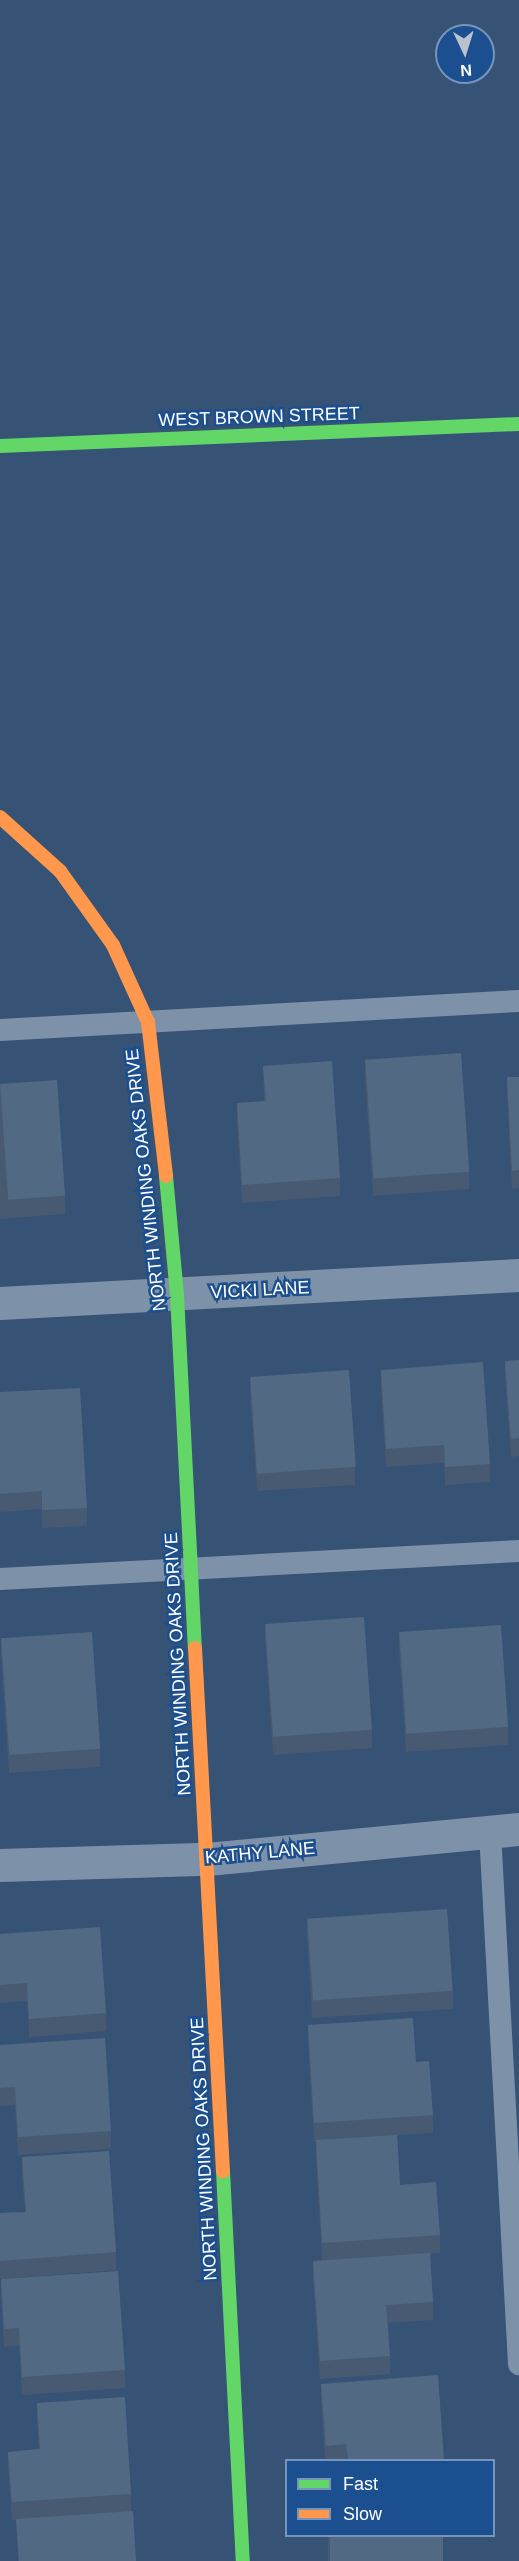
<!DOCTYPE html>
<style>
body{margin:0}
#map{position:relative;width:519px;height:2561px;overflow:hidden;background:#365274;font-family:Helvetica,sans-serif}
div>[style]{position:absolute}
.lane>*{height:22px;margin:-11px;padding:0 11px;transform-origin:11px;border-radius:11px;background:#7d92a8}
.street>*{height:33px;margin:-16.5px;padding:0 16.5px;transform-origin:16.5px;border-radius:16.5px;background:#7d92a8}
.fast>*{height:14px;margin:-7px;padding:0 7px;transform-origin:7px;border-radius:7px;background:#63d668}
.slow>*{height:14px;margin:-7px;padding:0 7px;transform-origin:7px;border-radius:7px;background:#ff974d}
.wall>*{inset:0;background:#475a72;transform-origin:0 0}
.building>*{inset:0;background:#526984;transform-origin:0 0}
span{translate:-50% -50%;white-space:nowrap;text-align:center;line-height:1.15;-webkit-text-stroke:5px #1b4f8f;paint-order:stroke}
.street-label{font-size:18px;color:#fff}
.legend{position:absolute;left:285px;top:2459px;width:210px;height:78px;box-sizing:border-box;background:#1b4f8f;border:2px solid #7695bc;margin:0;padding:8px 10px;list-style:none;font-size:18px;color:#fff}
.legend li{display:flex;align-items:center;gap:12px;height:30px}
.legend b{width:30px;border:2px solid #7695bc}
.north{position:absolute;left:435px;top:24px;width:60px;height:60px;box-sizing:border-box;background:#1b4f8f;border:2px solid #7695bc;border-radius:50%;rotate:176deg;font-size:16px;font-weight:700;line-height:24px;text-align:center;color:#fff}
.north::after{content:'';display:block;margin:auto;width:21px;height:27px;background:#b9c2ce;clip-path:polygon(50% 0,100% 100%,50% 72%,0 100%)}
</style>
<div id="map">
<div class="lane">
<div style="left:0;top:1030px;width:520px;rotate:-3.2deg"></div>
<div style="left:0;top:1579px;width:520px;rotate:-3.09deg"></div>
<div style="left:490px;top:1832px;width:533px;rotate:86.88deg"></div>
</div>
<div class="street">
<div style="left:0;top:1303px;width:520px;rotate:-3.09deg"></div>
<div style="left:0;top:1865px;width:207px;rotate:-1.7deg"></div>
<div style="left:207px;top:1859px;width:313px;rotate:-5.5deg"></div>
</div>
<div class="fast">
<div style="left:0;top:446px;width:519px;rotate:-2.43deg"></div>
<div style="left:166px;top:1176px;width:120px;rotate:84.7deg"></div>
<div style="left:177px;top:1295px;width:353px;rotate:87.1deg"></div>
<div style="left:223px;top:2171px;width:391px;rotate:87.1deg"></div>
</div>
<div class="slow">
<div style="left:0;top:817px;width:81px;rotate:42deg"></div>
<div style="left:60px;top:871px;width:91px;rotate:54.4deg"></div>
<div style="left:113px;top:945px;width:85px;rotate:65.6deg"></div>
<div style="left:148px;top:1022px;width:155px;rotate:83.3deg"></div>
<div style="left:195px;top:1648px;width:524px;rotate:86.94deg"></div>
</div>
<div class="wall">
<div style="clip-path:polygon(365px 1060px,469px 1172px,469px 1189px,373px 1196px,365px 1078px)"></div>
<div style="clip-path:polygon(263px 1066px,340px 1178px,340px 1196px,242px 1203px,237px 1121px,237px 1103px,264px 1101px)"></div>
<div style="clip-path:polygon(507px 1077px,519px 1077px,519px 1188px,512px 1189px,507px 1095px)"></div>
<div style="clip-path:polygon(0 1084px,65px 1196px,65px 1214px,0 1219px)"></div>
<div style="clip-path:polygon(519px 1360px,519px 1456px,511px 1457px,505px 1379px,505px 1361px)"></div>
<div style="clip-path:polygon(381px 1370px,490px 1464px,490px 1482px,445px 1485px,444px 1463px,386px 1467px,381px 1388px)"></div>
<div style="clip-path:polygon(250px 1377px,355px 1467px,355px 1485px,257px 1491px,250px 1395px)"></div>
<div style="clip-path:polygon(0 1392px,87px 1508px,87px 1526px,42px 1528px,42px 1509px,0 1512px)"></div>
<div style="clip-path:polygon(265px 1624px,372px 1730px,372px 1748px,273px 1755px,265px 1641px)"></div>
<div style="clip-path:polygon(399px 1632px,508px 1727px,508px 1745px,406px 1752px,399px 1650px)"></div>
<div style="clip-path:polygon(1px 1638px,100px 1749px,100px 1767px,9px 1773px,1px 1656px)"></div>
<div style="clip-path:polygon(307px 1919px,453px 1991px,453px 2009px,312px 2018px,307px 1937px)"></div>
<div style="clip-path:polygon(0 1934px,106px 2013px,106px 2031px,29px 2037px,27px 2001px,0 2003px)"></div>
<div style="clip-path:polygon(308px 2025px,416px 2062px,433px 2115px,433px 2133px,397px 2135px,400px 2185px,440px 2235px,440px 2253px,430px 2254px,433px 2302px,433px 2320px,388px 2323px,390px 2356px,390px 2374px,320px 2379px,313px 2279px,313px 2261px,322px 2260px,316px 2158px,316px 2141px,314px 2141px,308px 2043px)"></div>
<div style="clip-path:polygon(0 2045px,111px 2131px,111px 2149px,18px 2155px,15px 2105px,0 2106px)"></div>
<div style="clip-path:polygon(22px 2157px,116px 2252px,116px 2270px,0 2279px,0 2213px,25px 2212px,22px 2175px)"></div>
<div style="clip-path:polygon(1px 2279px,125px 2370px,125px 2388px,22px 2395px,19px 2346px,4px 2347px,1px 2297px)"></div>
<div style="clip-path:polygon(321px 2384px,444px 2460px,325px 2460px,321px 2401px)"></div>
<div style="clip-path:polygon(37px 2403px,131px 2494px,131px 2511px,136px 2561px,18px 2561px,16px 2520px,12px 2520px,8px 2470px,8px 2452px,39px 2449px,37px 2421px)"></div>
<div style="left:328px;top:2535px;width:115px;height:26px"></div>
</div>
<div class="building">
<div style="left:461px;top:1053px;width:119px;height:96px;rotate:86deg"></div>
<div style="clip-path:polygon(332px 1061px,340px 1178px,242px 1185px,237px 1103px,266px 1101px,263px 1066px)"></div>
<div style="clip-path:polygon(507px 1077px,519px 1077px,519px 1170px,512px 1171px)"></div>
<div style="left:57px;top:1080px;width:116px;height:57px;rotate:86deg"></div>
<div style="clip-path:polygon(519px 1360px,519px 1438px,511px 1439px,505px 1361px)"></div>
<div style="clip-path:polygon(483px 1362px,490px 1464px,445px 1467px,444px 1445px,386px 1449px,381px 1370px)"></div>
<div style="left:349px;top:1370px;width:97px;height:99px;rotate:86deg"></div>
<div style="clip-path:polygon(80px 1388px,87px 1508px,42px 1510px,42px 1491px,0 1494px,0 1392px)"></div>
<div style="left:364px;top:1617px;width:113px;height:99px;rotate:86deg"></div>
<div style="left:501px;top:1625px;width:102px;height:102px;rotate:86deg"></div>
<div style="left:92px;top:1632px;width:117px;height:91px;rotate:86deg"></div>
<div style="left:447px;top:1909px;width:82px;height:140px;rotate:86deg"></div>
<div style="clip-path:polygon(100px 1927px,106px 2013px,29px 2019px,27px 1983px,0 1985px,0 1934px)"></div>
<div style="clip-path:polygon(413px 2018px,416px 2062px,429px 2061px,433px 2115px,314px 2123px,308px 2025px)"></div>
<div style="clip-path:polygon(105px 2038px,111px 2131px,18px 2137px,15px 2087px,0 2088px,0 2045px)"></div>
<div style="clip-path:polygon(397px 2135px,400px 2185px,436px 2182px,440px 2235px,322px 2243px,316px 2140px)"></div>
<div style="clip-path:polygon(109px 2151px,116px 2252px,0 2261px,0 2213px,26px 2212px,22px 2157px)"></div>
<div style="clip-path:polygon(430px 2253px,433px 2302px,386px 2305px,390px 2356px,320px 2361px,313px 2261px)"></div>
<div style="clip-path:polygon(118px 2271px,125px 2370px,22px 2377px,19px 2328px,4px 2329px,1px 2279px)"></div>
<div style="clip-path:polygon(438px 2375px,444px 2460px,348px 2460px,346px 2444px,326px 2446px,321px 2384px)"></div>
<div style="clip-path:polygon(125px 2397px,131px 2494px,12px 2502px,8px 2452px,40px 2449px,37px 2403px)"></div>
<div style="clip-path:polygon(133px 2511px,136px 2561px,19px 2561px,16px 2519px)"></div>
<div style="left:330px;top:2535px;width:113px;height:26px"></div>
</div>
<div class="street-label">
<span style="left:259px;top:417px;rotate:-2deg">WEST BROWN STREET</span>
<span style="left:146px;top:1180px;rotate:-96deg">NORTH WINDING OAKS DRIVE</span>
<span style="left:260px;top:1290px;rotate:-3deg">VICKI LANE</span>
<span style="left:178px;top:1664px;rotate:-93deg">NORTH WINDING OAKS DRIVE</span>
<span style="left:260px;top:1853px;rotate:-5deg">KATHY LANE</span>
<span style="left:204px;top:2149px;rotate:-93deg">NORTH WINDING OAKS DRIVE</span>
</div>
<ul class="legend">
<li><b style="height:8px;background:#63d668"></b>Fast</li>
<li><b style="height:8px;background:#ff974d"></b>Slow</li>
</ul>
<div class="north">N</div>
</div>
